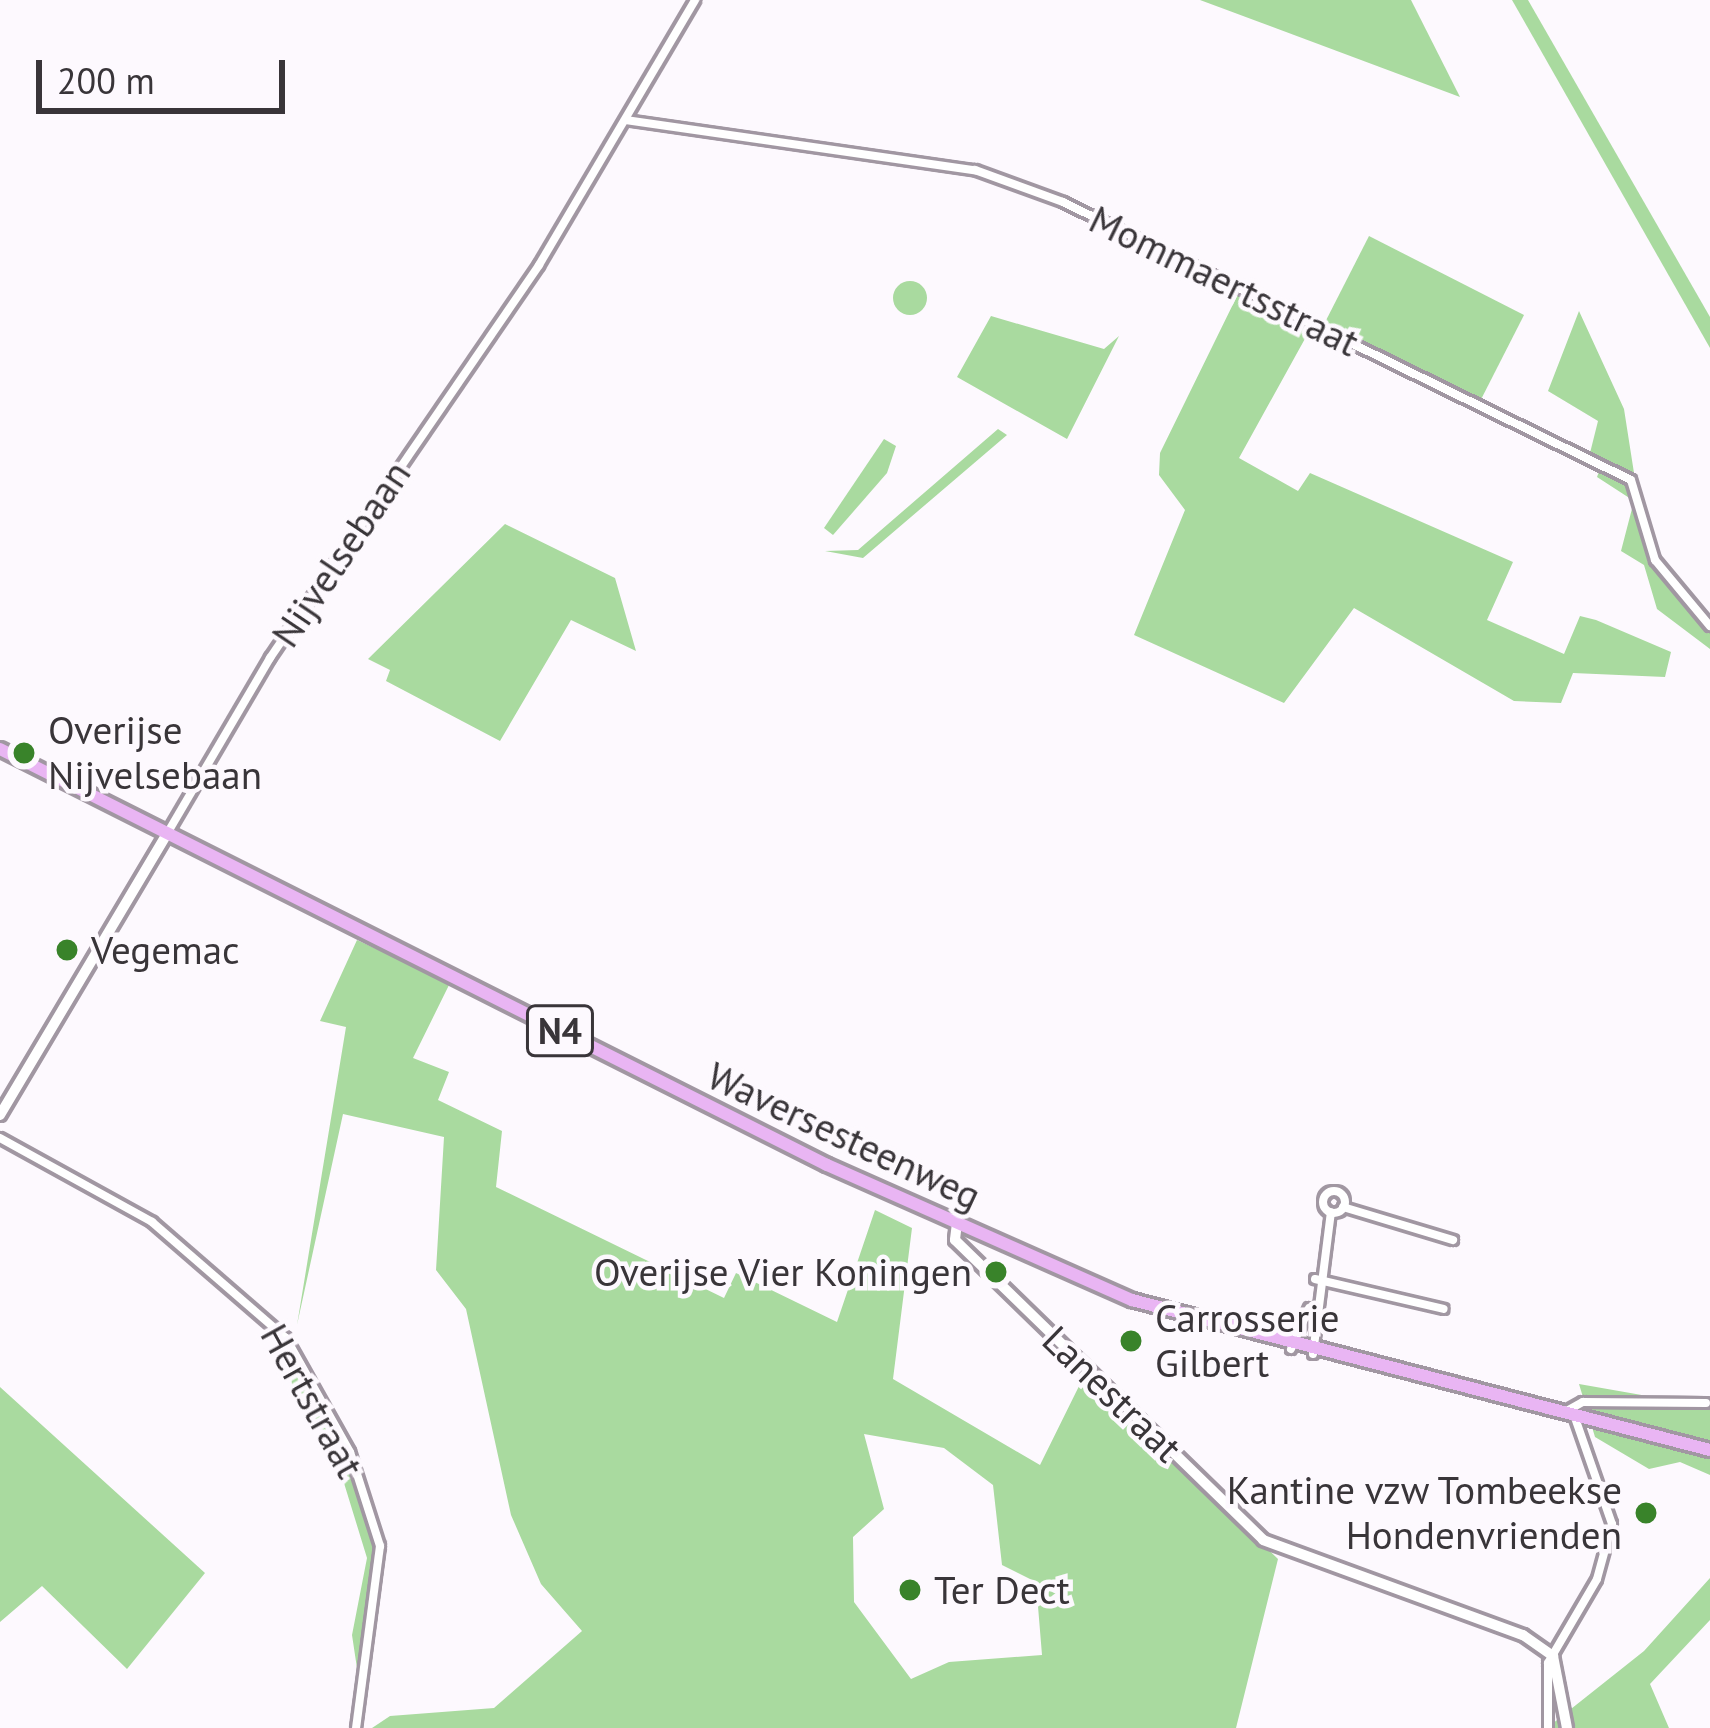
<!DOCTYPE html>
<style>
body{margin:0}
#map{position:relative;width:1710px;height:1728px;overflow:hidden;background:#fdf9fe;font-family:"PT Sans",sans-serif}
div>[style]{position:absolute}
.green>*{inset:0;background:#a9da9f;transform-origin:0 0}
.round{border-radius:50%}
.roads{filter:drop-shadow(3px 0 #a197a2) drop-shadow(-3px 0 #a197a2) drop-shadow(0 3px #a197a2) drop-shadow(0 -3px #a197a2)}
.minor>*{height:8px;margin:-4px;padding:0 4px;transform-origin:4px;border-radius:4px;background:#fff}
.minor>.ring{margin:-4px;padding:0;box-sizing:content-box;background:none;border:8px solid #fff;border-radius:50%}
.tertiary>*{height:10px;margin:-5px;padding:0 5px;transform-origin:5px;border-radius:5px;background:#fff}
.secondary>*{height:10px;margin:-5px;padding:0 5px;transform-origin:5px;border-radius:5px;background:#fff}
.primary>*{height:12px;margin:-6px;padding:0 6px;transform-origin:6px;border-radius:6px;background:#e9b5f3}
.dots>*{width:33px;height:33px;translate:-50% -50%;box-sizing:border-box;border:6px solid #fdf9fe;border-radius:50%}
span{translate:-50% -50%;white-space:nowrap;text-align:center;line-height:1.15;-webkit-text-stroke:9px #fdf9fe;paint-order:stroke}
.shield-label span{padding:3px 9px;background:#fdf9fe;border:3px solid;border-radius:9px;-webkit-text-stroke-width:0}
.shield-label{font-size:36px;color:#393539;font-weight:700}
.street-label{font-size:39px;color:#393539}
.poi-label{font-size:39px;color:#393539}
.left{translate:0 -50%;text-align:left}
.right{translate:-100% -50%;text-align:right}
.scale{position:absolute;left:36px;top:60px;width:249px;height:54px;box-sizing:border-box;border:6px solid #393539;border-top:0;padding-left:15px;font-size:36px;line-height:42px;white-space:nowrap;color:#393539;-webkit-text-stroke:9px #fdf9fe;paint-order:stroke}
</style>
<div id="map">
<div class="green">
<div style="clip-path:polygon(1200px 0,1411px 0,1460px 97px)"></div>
<div style="clip-path:polygon(1512px 0,1528px 0,1710px 317px,1710px 348px)"></div>
<div style="left:1369px;top:236px;width:174px;height:103px;rotate:27deg"></div>
<div class="round" style="left:893px;top:281px;width:34px;height:34px"></div>
<div style="clip-path:polygon(1240px 290px,1312px 326px,1239px 458px,1298px 491px,1310px 473px,1513px 562px,1487px 620px,1564px 654px,1580px 616px,1596px 620px,1671px 652px,1665px 677px,1573px 673px,1561px 703px,1514px 701px,1354px 608px,1284px 703px,1134px 635px,1185px 510px,1159px 475px,1160px 453px)"></div>
<div style="clip-path:polygon(1579px 311px,1624px 409px,1634px 473px,1590px 453px,1598px 421px,1548px 391px)"></div>
<div style="clip-path:polygon(991px 316px,1104px 349px,1119px 336px,1067px 439px,957px 377px)"></div>
<div style="clip-path:polygon(998px 429px,1007px 435px,863px 558px,825px 551px,858px 550px)"></div>
<div style="clip-path:polygon(884px 439px,896px 446px,887px 473px,833px 535px,824px 528px)"></div>
<div style="clip-path:polygon(1601px 466px,1638px 487px,1643px 541px,1710px 631px,1710px 649px,1657px 609px,1644px 565px,1621px 551px,1634px 501px,1597px 477px)"></div>
<div style="clip-path:polygon(505px 524px,615px 578px,636px 651px,571px 620px,500px 741px,386px 681px,390px 670px,368px 659px)"></div>
<div style="clip-path:polygon(evenodd,357px 940px,450px 983px,413px 1058px,449px 1072px,438px 1100px,502px 1131px,496px 1187px,724px 1298px,736px 1273px,837px 1322px,875px 1210px,912px 1228px,893px 1379px,1040px 1465px,1083px 1378px,1151px 1437px,1278px 1559px,1236px 1728px,372px 1728px,390px 1716px,494px 1708px,582px 1631px,541px 1584px,511px 1515px,466px 1309px,436px 1270px,444px 1137px,343px 1114px,297px 1325px,346px 1027px,320px 1021px,357px 940px,864px 1434px,944px 1448px,993px 1485px,1002px 1565px,1036px 1582px,1042px 1655px,949px 1662px,911px 1679px,854px 1602px,853px 1537px,884px 1509px,864px 1434px)"></div>
<div style="clip-path:polygon(289px 1351px,343px 1443px,377px 1550px,361px 1695px,352px 1635px,367px 1558px,336px 1457px,292px 1385px)"></div>
<div style="clip-path:polygon(1579px 1384px,1710px 1407px,1710px 1475px,1680px 1462px,1649px 1469px,1595px 1437px)"></div>
<div style="clip-path:polygon(0 1387px,205px 1573px,127px 1669px,42px 1586px,0 1622px)"></div>
<div style="clip-path:polygon(1710px 1578px,1710px 1620px,1650px 1684px,1669px 1728px,1547px 1728px,1644px 1651px)"></div>
</div>
<div class="roads">
<div class="minor">
<div style="left:626px;top:120px;width:353px;rotate:8.2deg"></div>
<div style="left:975px;top:170px;width:94px;rotate:20deg"></div>
<div style="left:1063px;top:202px;width:632px;rotate:26.08deg"></div>
<div style="left:1631px;top:480px;width:84px;rotate:73.3deg"></div>
<div style="left:1655px;top:560px;width:86px;rotate:50.2deg"></div>
<div style="left:168px;top:832px;width:202px;rotate:-59.6deg"></div>
<div style="left:270px;top:658px;width:476px;rotate:-55.6deg"></div>
<div style="left:539px;top:265px;width:308px;rotate:-59.5deg"></div>
<div style="left:0;top:1138px;width:174px;rotate:28.9deg"></div>
<div style="left:152px;top:1222px;width:177px;rotate:40.9deg"></div>
<div style="left:286px;top:1338px;width:131px;rotate:60.7deg"></div>
<div style="left:350px;top:1452px;width:99px;rotate:72.3deg"></div>
<div style="left:380px;top:1546px;width:184px;rotate:97.5deg"></div>
<div class="ring" style="left:1323px;top:1191px;width:14px;height:14px"></div>
<div style="left:1343px;top:1207px;width:115px;rotate:16.7deg"></div>
<div style="left:1315px;top:1279px;width:132px;rotate:13.1deg"></div>
<div style="left:1291px;top:1349px;width:45px;rotate:-66.3deg"></div>
<div style="left:1313px;top:1354px;width:143px;rotate:-82.8deg"></div>
<div style="left:1563px;top:1413px;width:23px;rotate:-29deg"></div>
<div style="left:1583px;top:1402px;width:123px;rotate:0.5deg"></div>
<div style="left:1548px;top:1728px;width:65px;rotate:-90deg"></div>
<div style="left:1548px;top:1663px;width:97px;rotate:-59.7deg"></div>
<div style="left:1597px;top:1579px;width:57px;rotate:-74.7deg"></div>
<div style="left:1612px;top:1524px;width:112px;rotate:-109.2deg"></div>
</div>
<div class="tertiary">
<div style="left:957px;top:1223px;width:17px;rotate:97deg"></div>
<div style="left:955px;top:1240px;width:430px;rotate:44.2deg"></div>
<div style="left:1263px;top:1540px;width:277px;rotate:20.1deg"></div>
<div style="left:1523px;top:1635px;width:37px;rotate:35deg"></div>
<div style="left:1553px;top:1656px;width:73px;rotate:79deg"></div>
</div>
<div class="secondary">
<div style="left:0;top:1115px;width:327px;rotate:-59.3deg"></div>
</div>
<div class="primary">
<div style="left:0;top:749px;width:926px;rotate:26.7deg"></div>
<div style="left:827px;top:1165px;width:334px;rotate:23.9deg"></div>
<div style="left:1132px;top:1300px;width:597px;rotate:14.55deg"></div>
</div>
</div>
<div class="dots">
<div style="left:24px;top:753px;background:#39832a"></div>
<div style="left:67px;top:950px;background:#39832a"></div>
<div style="left:996px;top:1272px;background:#39832a"></div>
<div style="left:1131px;top:1341px;background:#39832a"></div>
<div style="left:1646px;top:1513px;background:#39832a"></div>
<div style="left:910px;top:1590px;background:#39832a"></div>
</div>
<div class="shield-label">
<span style="left:560px;top:1031px">N4</span>
</div>
<div class="street-label">
<span style="left:1224px;top:281px;rotate:26deg">Mommaertsstraat</span>
<span style="left:341px;top:554px;rotate:-56deg">Nijvelsebaan</span>
<span style="left:844px;top:1136px;rotate:25deg">Waversesteenweg</span>
<span style="left:1112px;top:1394px;rotate:44deg">Lanestraat</span>
<span style="left:312px;top:1401px;rotate:61deg">Hertstraat</span>
</div>
<div class="poi-label">
<span class="left" style="left:48px;top:753px">Overijse<br>Nijvelsebaan</span>
<span class="left" style="left:91px;top:950px">Vegemac</span>
<span class="right" style="left:972px;top:1272px">Overijse Vier Koningen</span>
<span class="left" style="left:1155px;top:1341px">Carrosserie<br>Gilbert</span>
<span class="right" style="left:1622px;top:1513px">Kantine vzw Tombeekse<br>Hondenvrienden</span>
<span class="left" style="left:934px;top:1590px">Ter Dect</span>
</div>
<div class="scale">200 m</div>
</div>
